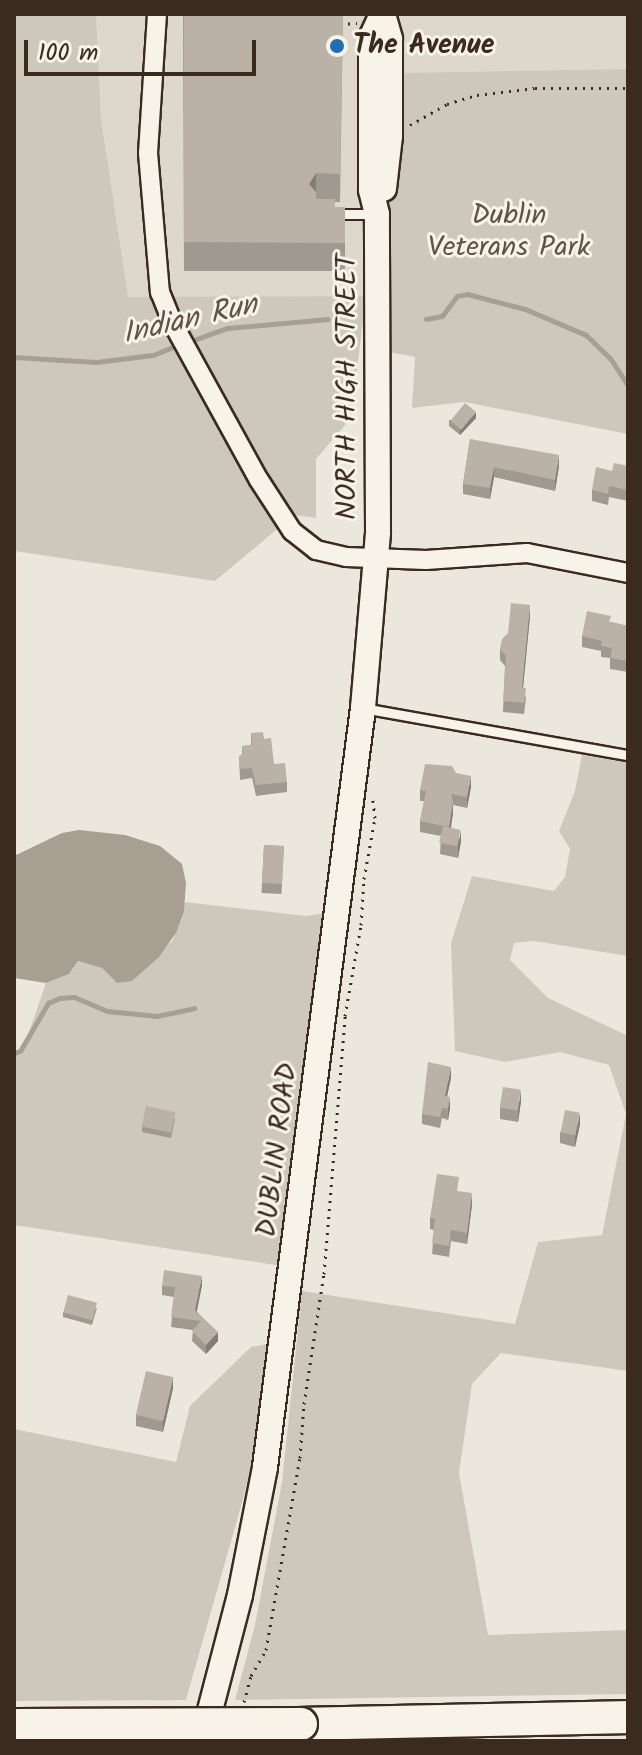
<!DOCTYPE html>
<style>
body{margin:0}
#map{position:relative;width:642px;height:1755px;overflow:hidden;background:#ece7dc;font-family:Kalam,sans-serif}
div>[style]{position:absolute}
.built>*{inset:0;background:#ddd7cc}
.green>*{inset:0;background:#cec8bc}
.water>*{inset:0;background:#a89f93}
.stream>*{height:5px;margin:-2.5px;padding:0 2.5px;transform-origin:2.5px;border-radius:2.5px;background:#a89f93}
.path>*{height:3px;margin-top:-1.5px;transform-origin:0;background:repeating-linear-gradient(90deg,#3b2a1e 0 2px,transparent 0 8px)}
.roads{filter:drop-shadow(2px 0 #3b2a1e) drop-shadow(-2px 0 #3b2a1e) drop-shadow(0 2px #3b2a1e) drop-shadow(0 -2px #3b2a1e)}
.service>*{height:9px;margin:-4.5px;padding:0 4.5px;transform-origin:4.5px;border-radius:4.5px;background:#f7f3e8}
.minor>*{height:18px;margin:-9px;padding:0 9px;transform-origin:9px;border-radius:9px;background:#f7f3e8}
.secondary>*{height:24px;margin:-12px;padding:0 12px;transform-origin:12px;border-radius:12px;background:#f7f3e8}
.motorway>*{height:32px;margin:-16px;padding:0 16px;transform-origin:16px;border-radius:16px;background:#f7f3e8}
.bridges{filter:drop-shadow(2px 0 #3b2a1e) drop-shadow(-2px 0 #3b2a1e) drop-shadow(0 2px #3b2a1e) drop-shadow(0 -2px #3b2a1e)}
.motorway-bridge>*{height:32px;margin:-16px;padding:0 16px;transform-origin:16px;border-radius:16px;background:#f7f3e8}
.wall>*{inset:0;background:#a09990;transform-origin:0 0}
.shaded-wall>*{inset:0;background:#827d75}
.building>*{inset:0;background:#bab2a7;transform-origin:0 0}
.dots>*{width:22px;height:22px;translate:-50% -50%;box-sizing:border-box;border:4px solid #f7f3e8;border-radius:50%}
span{translate:-50% -50%;white-space:nowrap;text-align:center;line-height:1.15;-webkit-text-stroke:6px #f7f3e8;paint-order:stroke}
.poi-label{font-size:28px;color:#3b2a1e;font-weight:700}
.left{translate:0 -50%;text-align:left}
.park-label{font-size:28px;color:#605246}
.street-label{font-size:28px;color:#3b2a1e}
.water-label{font-size:30px;color:#615347;font-style:italic}
.frame{position:absolute;inset:0;border:16px solid #3b2a1e;pointer-events:none}
.scale{position:absolute;left:24px;top:40px;width:232px;height:36px;box-sizing:border-box;border:4px solid #3b2a1e;border-top:0;padding-left:10px;font-size:24px;line-height:28px;white-space:nowrap;color:#3b2a1e;-webkit-text-stroke:6px #f7f3e8;paint-order:stroke}
</style>
<div id="map">
<div class="built">
<div style="clip-path:polygon(96px 14px,628px 14px,628px 69px,389px 73px,389px 296px,128px 298px,101px 118px)"></div>
</div>
<div class="green">
<div style="clip-path:polygon(14px 14px,96px 14px,101px 118px,128px 297px,366px 296px,351px 418px,316px 459px,316px 518px,294px 515px,215px 581px,14px 551px)"></div>
<div style="clip-path:polygon(628px 69px,628px 434px,464px 402px,412px 408px,415px 357px,389px 352px,389px 73px)"></div>
<div style="clip-path:polygon(582px 755px,628px 763px,628px 956px,534px 941px,514px 943px,510px 960px,548px 998px,628px 1036px,628px 1371px,501px 1353px,472px 1384px,459px 1473px,488px 1635px,628px 1630px,628px 1694px,235px 1700px,255px 1625px,282px 1482px,302px 1291px,515px 1324px,538px 1242px,602px 1235px,626px 1114px,609px 1065px,560px 1052px,505px 1062px,455px 1051px,451px 943px,472px 876px,554px 891px,565px 877px,570px 849px,559px 831px,575px 791px)"></div>
<div style="clip-path:polygon(185px 902px,306px 916px,326px 913px,282px 1266px,14px 1225px,14px 1054px,21px 1055px,46px 983px,69px 974px,78px 961px,102px 968px,115px 981px,132px 981px,173px 940px)"></div>
<div style="clip-path:polygon(272px 1343px,262px 1417px,243px 1499px,186px 1700px,14px 1701px,14px 1429px,176px 1462px,190px 1406px,251px 1347px)"></div>
</div>
<div class="water">
<div style="clip-path:polygon(79px 830px,125px 835px,160px 846px,182px 864px,186px 883px,184px 911px,176px 933px,159px 957px,132px 981px,117px 983px,102px 968px,78px 961px,69px 974px,46px 983px,14px 978px,14px 856px,62px 833px)"></div>
</div>
<div class="stream">
<div style="left:426px;top:319px;width:16px;rotate:-11deg"></div>
<div style="left:442px;top:316px;width:25px;rotate:-53deg"></div>
<div style="left:457px;top:296px;width:10px;rotate:-11deg"></div>
<div style="left:467px;top:294px;width:60px;rotate:14.5deg"></div>
<div style="left:525px;top:309px;width:66px;rotate:23.1deg"></div>
<div style="left:586px;top:335px;width:33px;rotate:44deg"></div>
<div style="left:610px;top:358px;width:33px;rotate:57deg"></div>
<div style="left:188px;top:342px;width:41px;rotate:-19.7deg"></div>
<div style="left:227px;top:328px;width:101px;rotate:-5.1deg"></div>
<div style="left:14px;top:357px;width:82px;rotate:3.5deg"></div>
<div style="left:96px;top:362px;width:57px;rotate:-7deg"></div>
<div style="left:153px;top:355px;width:27px;rotate:-22deg"></div>
<div style="left:14px;top:1053px;width:6px;rotate:-18deg"></div>
<div style="left:20px;top:1051px;width:56px;rotate:-59.7deg"></div>
<div style="left:48px;top:1003px;width:13px;rotate:-23deg"></div>
<div style="left:60px;top:998px;width:14px;rotate:-4deg"></div>
<div style="left:74px;top:997px;width:36px;rotate:23deg"></div>
<div style="left:107px;top:1011px;width:50px;rotate:5.7deg"></div>
<div style="left:157px;top:1016px;width:38px;rotate:-12deg"></div>
</div>
<div class="path">
<div style="left:340px;top:24px;width:17px;rotate:-3deg"></div>
<div style="left:410px;top:125px;width:43px;rotate:-29.6deg"></div>
<div style="left:447px;top:104px;width:31px;rotate:-17deg"></div>
<div style="left:477px;top:95px;width:58px;rotate:-6.9deg"></div>
<div style="left:535px;top:88px;width:93px"></div>
<div style="left:244px;top:1702px;width:27px;rotate:-75deg"></div>
<div style="left:251px;top:1676px;width:30px;rotate:-60deg"></div>
<div style="left:266px;top:1650px;width:195px;rotate:-80deg"></div>
<div style="left:300px;top:1458px;width:54px;rotate:-85.8deg"></div>
<div style="left:304px;top:1404px;width:132px;rotate:-81.3deg"></div>
<div style="left:324px;top:1274px;width:259px;rotate:-85.3deg"></div>
<div style="left:345px;top:1016px;width:92px;rotate:-80deg"></div>
<div style="left:361px;top:925px;width:46px;rotate:-86.3deg"></div>
<div style="left:364px;top:879px;width:62px;rotate:-79.8deg"></div>
<div style="left:375px;top:818px;width:23px;rotate:-97deg"></div>
</div>
<div class="roads">
<div class="service">
<div style="left:337px;top:214px;width:37px"></div>
<div style="left:363px;top:708px;width:269px;rotate:10.1deg"></div>
</div>
<div class="minor">
<div style="left:157px;top:14px;width:139px;rotate:93.7deg"></div>
<div style="left:148px;top:153px;width:140px;rotate:85.1deg"></div>
<div style="left:160px;top:292px;width:32px;rotate:68deg"></div>
<div style="left:172px;top:322px;width:180px;rotate:61.2deg"></div>
<div style="left:259px;top:480px;width:61px;rotate:57.1deg"></div>
<div style="left:292px;top:531px;width:31px;rotate:38deg"></div>
<div style="left:316px;top:550px;width:31px;rotate:13deg"></div>
<div style="left:346px;top:557px;width:80px;rotate:2.1deg"></div>
<div style="left:426px;top:560px;width:101px;rotate:-4deg"></div>
<div style="left:527px;top:553px;width:103px;rotate:11.2deg"></div>
</div>
<div class="secondary">
<div style="left:383px;top:14px;width:26px;rotate:74deg"></div>
<div style="left:390px;top:39px;width:97px;rotate:90deg"></div>
<div style="left:390px;top:136px;width:53px;rotate:96.5deg"></div>
<div style="left:202px;top:1741px;width:151px;rotate:-75.4deg"></div>
<div style="left:240px;top:1595px;width:130px;rotate:-78.9deg"></div>
<div style="left:265px;top:1467px;width:765px;rotate:-82.64deg"></div>
<div style="left:363px;top:708px;width:177px;rotate:-85.1deg"></div>
<div style="left:378px;top:532px;width:318px;rotate:-90.2deg"></div>
<div style="left:377px;top:214px;width:25px;rotate:-104deg"></div>
<div style="left:371px;top:190px;width:152px;rotate:-90deg"></div>
<div style="left:371px;top:38px;width:26px;rotate:-65deg"></div>
</div>
<div class="motorway">
<div style="left:301px;top:1724px;width:327px;rotate:-1.2deg"></div>
</div>
</div>
<div class="bridges">
<div class="motorway-bridge">
<div style="left:14px;top:1725px;width:287px;rotate:-0.2deg"></div>
</div>
</div>
<div class="wall">
<div style="clip-path:polygon(183px 14px,343px 14px,340px 202px,335px 202px,335px 207px,345px 207px,345px 271px,184px 271px)"></div>
<div style="clip-path:polygon(476px 418px,460px 435px,449px 426px,449px 420px)"></div>
<div style="clip-path:polygon(470px 439px,559px 466px,555px 491px,494px 477px,490px 499px,463px 494px,463px 484px)"></div>
<div style="clip-path:polygon(628px 466px,628px 501px,609px 497px,608px 505px,592px 501px,592px 490px)"></div>
<div style="clip-path:polygon(530px 616px,523px 687px,526px 698px,524px 714px,503px 712px,505px 666px,500px 660px,500px 649px)"></div>
<div style="clip-path:polygon(611px 622px,628px 626px,628px 672px,610px 669px,610px 658px,601px 657px,601px 651px,582px 647px,582px 636px)"></div>
<div style="clip-path:polygon(251px 733px,264px 739px,274px 764px,287px 782px,287px 792px,256px 796px,252px 778px,240px 780px,239px 756px,242px 755px,242px 746px,251px 745px)"></div>
<div style="clip-path:polygon(456px 773px,471px 787px,467px 808px,453px 805px,453px 813px,451px 828px,461px 841px,458px 858px,440px 854px,441px 836px,420px 832px,420px 821px,424px 801px,420px 801px,420px 790px)"></div>
<div style="left:264px;top:845px;width:20px;height:48px;rotate:3deg"></div>
<div style="clip-path:polygon(451px 1078px,447px 1096px,450px 1108px,448px 1120px,442px 1118px,440px 1128px,422px 1124px,422px 1114px)"></div>
<div style="clip-path:polygon(521px 1101px,518px 1122px,500px 1119px,500px 1108px)"></div>
<div style="clip-path:polygon(175px 1118px,171px 1138px,142px 1132px,142px 1127px)"></div>
<div style="clip-path:polygon(580px 1124px,575px 1147px,560px 1143px,560px 1132px)"></div>
<div style="clip-path:polygon(458px 1191px,472px 1204px,467px 1244px,451px 1241px,449px 1257px,432px 1254px,434px 1230px,430px 1229px,430px 1218px)"></div>
<div style="clip-path:polygon(202px 1285px,197px 1311px,218px 1341px,206px 1354px,192px 1341px,193px 1330px,171px 1327px,174px 1297px,162px 1295px,162px 1286px)"></div>
<div style="clip-path:polygon(97px 1308px,92px 1325px,63px 1317px,63px 1312px)"></div>
<div style="clip-path:polygon(173px 1388px,163px 1432px,136px 1426px,136px 1415px)"></div>
</div>
<div class="shaded-wall">
<div style="clip-path:polygon(316px 173px,316px 202px,309px 184px)"></div>
<div style="clip-path:polygon(476px 412px,476px 418px,460px 435px,460px 430px)"></div>
<div style="clip-path:polygon(559px 455px,559px 466px,555px 491px,555px 480px)"></div>
<div style="clip-path:polygon(494px 467px,494px 477px,490px 499px,490px 488px)"></div>
<div style="clip-path:polygon(530px 605px,530px 616px,522px 698px,522px 687px)"></div>
<div style="clip-path:polygon(471px 776px,471px 787px,467px 808px,467px 797px)"></div>
<div style="clip-path:polygon(453px 802px,453px 813px,449px 837px,449px 827px)"></div>
<div style="clip-path:polygon(461px 830px,461px 841px,458px 858px,458px 847px)"></div>
<div style="clip-path:polygon(451px 1067px,451px 1078px,445px 1106px,445px 1096px)"></div>
<div style="clip-path:polygon(521px 1090px,521px 1101px,518px 1122px,518px 1111px)"></div>
<div style="clip-path:polygon(450px 1097px,450px 1108px,448px 1120px,448px 1109px)"></div>
<div style="clip-path:polygon(580px 1113px,580px 1124px,575px 1147px,575px 1136px)"></div>
<div style="clip-path:polygon(472px 1193px,472px 1204px,467px 1244px,467px 1233px)"></div>
<div style="clip-path:polygon(202px 1276px,202px 1285px,195px 1319px,195px 1310px)"></div>
<div style="clip-path:polygon(218px 1332px,218px 1341px,206px 1354px,206px 1345px)"></div>
<div style="clip-path:polygon(173px 1377px,173px 1388px,163px 1432px,163px 1421px)"></div>
</div>
<div class="building">
<div style="clip-path:polygon(184px 14px,343px 14px,340px 174px,316px 173px,309px 184px,316px 192px,316px 199px,335px 199px,335px 207px,345px 207px,345px 243px,184px 242px)"></div>
<div style="left:465px;top:403px;width:14px;height:23px;rotate:39deg"></div>
<div style="clip-path:polygon(470px 439px,559px 455px,555px 480px,494px 467px,490px 488px,463px 484px)"></div>
<div style="clip-path:polygon(614px 463px,628px 466px,628px 490px,609px 486px,608px 494px,592px 490px,596px 467px,612px 471px)"></div>
<div style="clip-path:polygon(511px 603px,530px 605px,522px 687px,526px 688px,524px 703px,503px 701px,506px 656px,500px 649px,502px 639px,508px 633px)"></div>
<div style="clip-path:polygon(587px 611px,611px 616px,609px 622px,628px 626px,628px 661px,610px 658px,612px 648px,601px 646px,602px 641px,582px 636px)"></div>
<div style="clip-path:polygon(263px 732px,264px 739px,271px 738px,274px 764px,285px 763px,287px 782px,256px 785px,252px 768px,240px 769px,239px 756px,243px 755px,242px 746px,252px 745px,251px 733px)"></div>
<div style="clip-path:polygon(425px 764px,452px 766px,456px 773px,471px 776px,467px 797px,451px 794px,453px 802px,449px 827px,420px 821px,426px 791px,420px 790px)"></div>
<div style="left:443px;top:826px;width:18px;height:17px;rotate:13deg"></div>
<div style="left:264px;top:845px;width:20px;height:38px;rotate:3deg"></div>
<div style="clip-path:polygon(428px 1062px,451px 1067px,445px 1096px,450px 1097px,448px 1109px,442px 1108px,440px 1117px,422px 1114px)"></div>
<div style="left:503px;top:1087px;width:18px;height:21px;rotate:9deg"></div>
<div style="left:146px;top:1106px;width:30px;height:21px;rotate:12deg"></div>
<div style="left:565px;top:1110px;width:15px;height:23px;rotate:11deg"></div>
<div style="clip-path:polygon(437px 1174px,459px 1177px,457px 1191px,472px 1193px,467px 1233px,451px 1230px,449px 1246px,432px 1243px,435px 1219px,430px 1218px)"></div>
<div style="clip-path:polygon(164px 1270px,202px 1276px,195px 1310px,218px 1332px,206px 1345px,192px 1331px,201px 1321px,171px 1317px,175px 1287px,162px 1286px)"></div>
<div style="left:68px;top:1295px;width:30px;height:18px;rotate:15deg"></div>
<div style="left:146px;top:1371px;width:28px;height:45px;rotate:13deg"></div>
</div>
<div class="dots">
<div style="left:337px;top:46px;background:#1f6fb2"></div>
</div>
<div class="poi-label">
<span class="left" style="left:353px;top:46px">The Avenue</span>
</div>
<div class="park-label">
<span style="left:509px;top:232px">Dublin<br>Veterans Park</span>
</div>
<div class="street-label">
<span style="left:348px;top:387px;rotate:-90deg">NORTH HIGH STREET</span>
<span style="left:278px;top:1150px;rotate:-83deg">DUBLIN ROAD</span>
</div>
<div class="water-label">
<span style="left:190px;top:320px;rotate:-13deg">Indian Run</span>
</div>
<div class="frame"></div>
<div class="scale">100 m</div>
</div>
